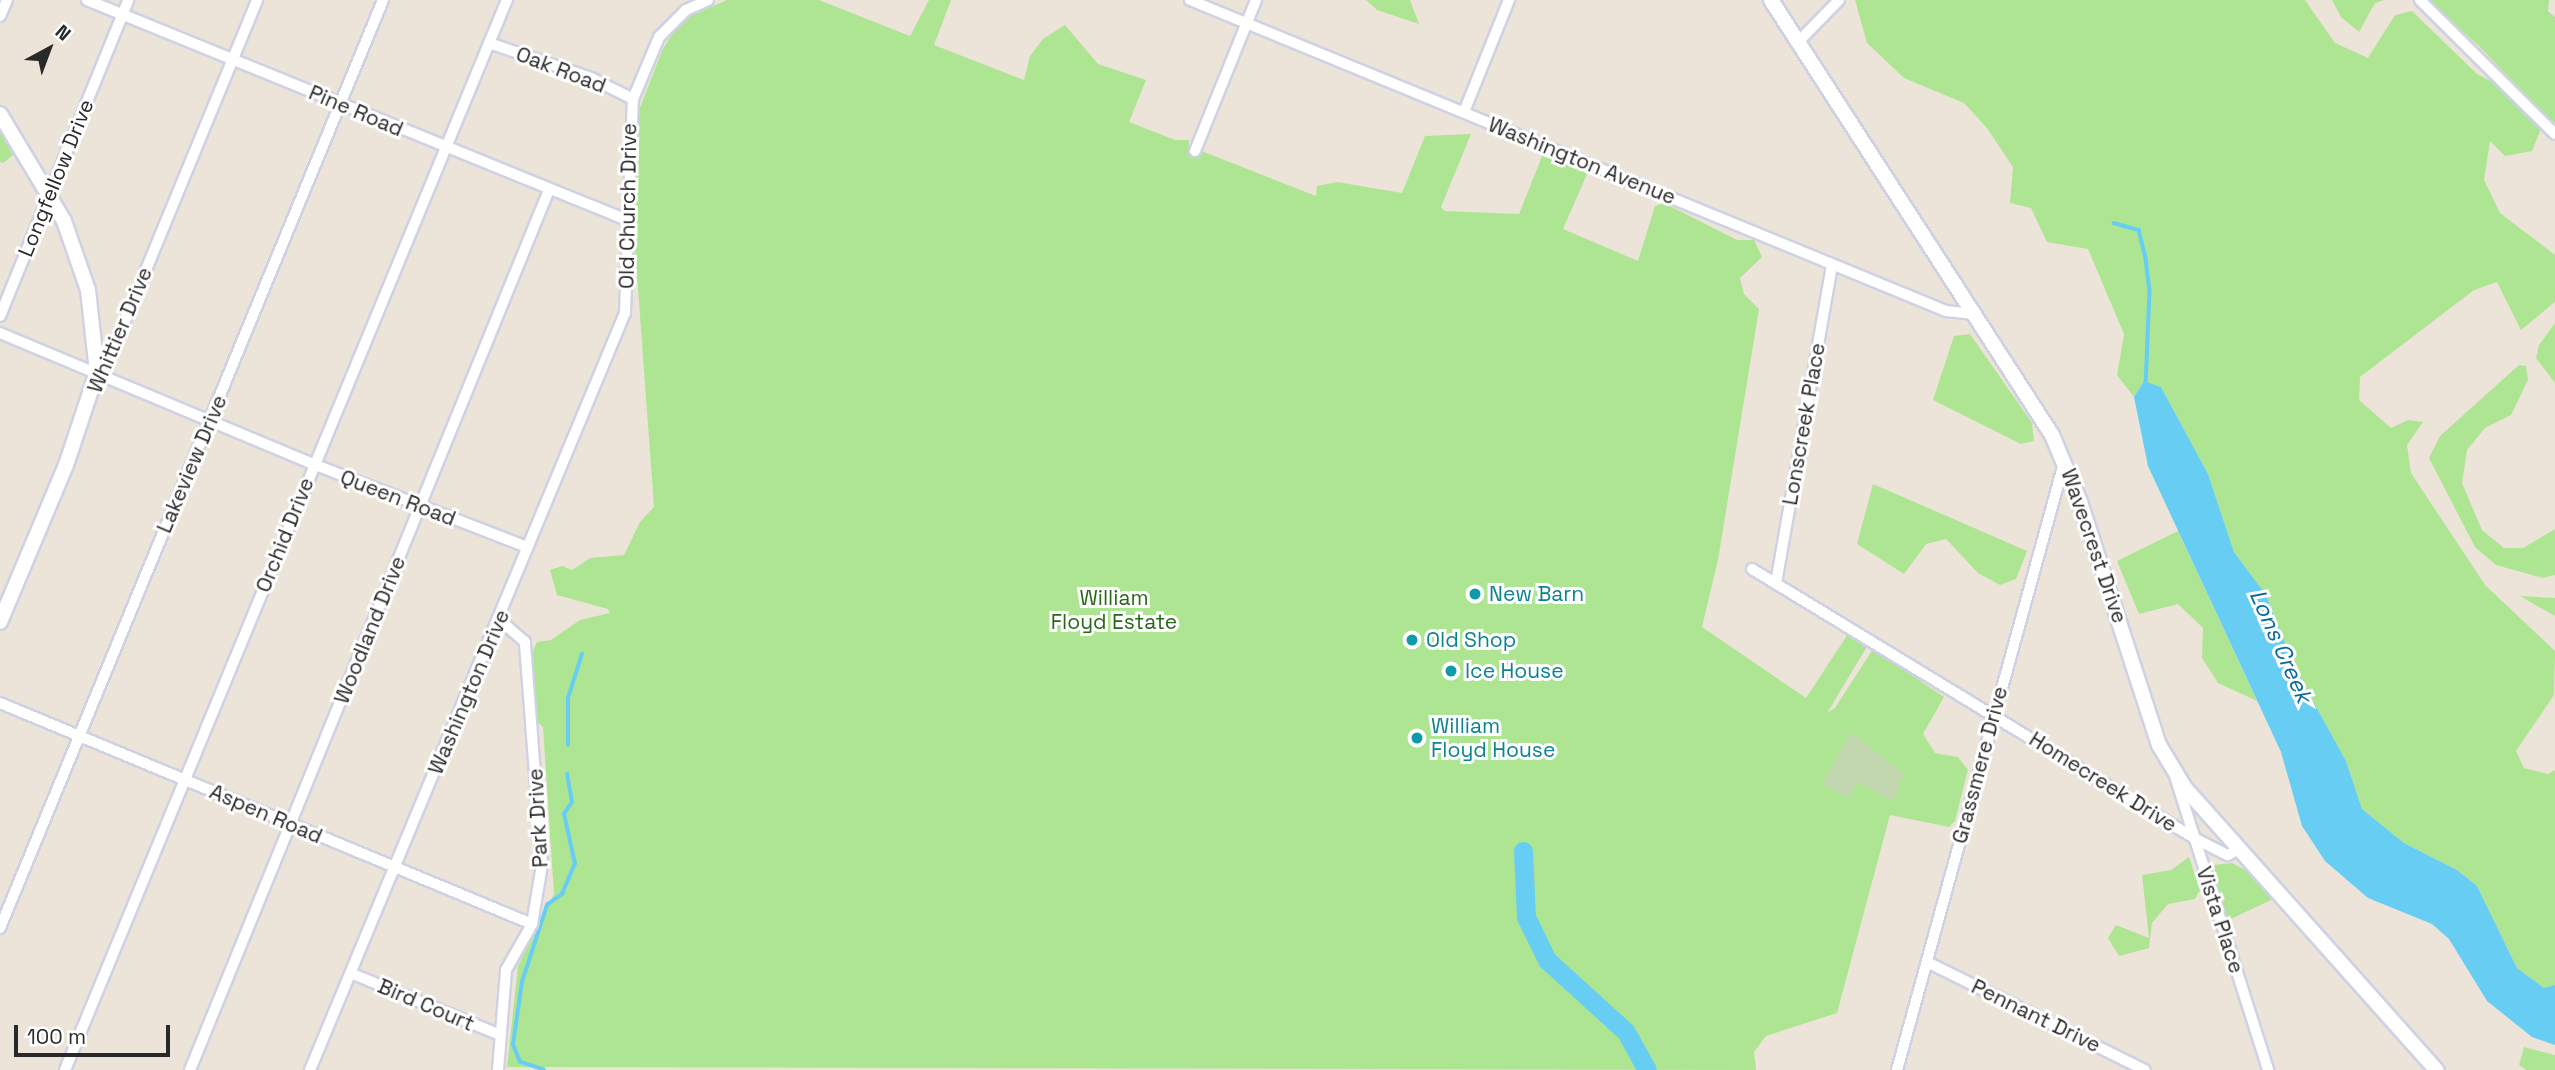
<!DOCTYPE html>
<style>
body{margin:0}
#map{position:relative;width:2555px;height:1070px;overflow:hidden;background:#ece4d9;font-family:"Space Grotesk",sans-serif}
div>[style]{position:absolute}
.green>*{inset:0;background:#aee593}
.cemetery>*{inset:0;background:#c2d7b0}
.water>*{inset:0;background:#67cdf3}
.stream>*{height:3.5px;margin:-1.75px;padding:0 1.75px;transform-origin:1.75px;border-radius:1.75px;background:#67cdf3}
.river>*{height:19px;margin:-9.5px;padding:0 9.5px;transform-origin:9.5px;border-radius:9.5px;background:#67cdf3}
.roads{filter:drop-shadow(2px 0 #cfd2e3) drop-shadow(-2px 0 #cfd2e3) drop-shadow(0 2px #cfd2e3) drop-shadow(0 -2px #cfd2e3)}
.street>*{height:10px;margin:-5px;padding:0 5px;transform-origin:5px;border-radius:5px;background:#fff}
.secondary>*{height:14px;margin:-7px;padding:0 7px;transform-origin:7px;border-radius:7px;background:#fff}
.dots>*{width:19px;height:19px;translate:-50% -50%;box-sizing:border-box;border:4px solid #fff;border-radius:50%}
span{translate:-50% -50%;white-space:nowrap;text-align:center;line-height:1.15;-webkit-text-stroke:6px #fff;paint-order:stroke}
.street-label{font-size:21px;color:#292929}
.culture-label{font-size:21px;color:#0d838f}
.left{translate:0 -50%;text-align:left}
.park-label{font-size:21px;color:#276816}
.water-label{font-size:23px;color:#07699e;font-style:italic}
.north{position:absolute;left:14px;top:14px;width:70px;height:70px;-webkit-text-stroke:5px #fff;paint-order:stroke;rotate:41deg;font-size:19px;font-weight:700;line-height:28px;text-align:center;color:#292929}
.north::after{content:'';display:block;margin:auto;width:24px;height:32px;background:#292929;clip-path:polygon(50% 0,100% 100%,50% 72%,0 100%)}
.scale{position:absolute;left:14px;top:1025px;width:156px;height:32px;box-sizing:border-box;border:4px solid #292929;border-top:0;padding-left:9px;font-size:21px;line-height:24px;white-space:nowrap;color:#292929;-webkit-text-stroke:5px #fff;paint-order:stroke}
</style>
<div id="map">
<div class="green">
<div style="clip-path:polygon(727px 0,819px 0,910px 36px,929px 0,951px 0,934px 45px,1024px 80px,1030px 56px,1043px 39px,1065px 25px,1098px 64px,1146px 80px,1129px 122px,1175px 140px,1189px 140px,1189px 146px,1316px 196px,1317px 186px,1337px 182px,1402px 193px,1425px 136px,1471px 134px,1441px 207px,1445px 211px,1519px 214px,1543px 154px,1588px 172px,1563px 229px,1638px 261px,1655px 206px,1664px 203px,1737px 240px,1754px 240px,1762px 257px,1740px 278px,1744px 294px,1759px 309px,1718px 560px,1702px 627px,1806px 698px,1848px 634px,1868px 645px,1827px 713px,1835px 708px,1873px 649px,1944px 697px,1923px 734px,1935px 753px,1958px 757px,1968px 770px,1955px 821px,1949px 827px,1890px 815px,1837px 1013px,1766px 1036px,1754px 1052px,1756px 1070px,507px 1067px,518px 966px,554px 894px,543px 727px,536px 721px,532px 653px,537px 642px,551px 640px,580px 620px,610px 613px,608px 609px,557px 595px,550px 570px,562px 566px,572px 570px,590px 558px,624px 555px,640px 522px,654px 507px,635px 247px,634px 123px,662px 51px,675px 29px,688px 17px)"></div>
<div style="clip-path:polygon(1366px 0,1410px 0,1419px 24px,1377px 10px)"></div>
<div style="clip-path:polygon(1855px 0,2305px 0,2335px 43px,2368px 58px,2395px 15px,2412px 11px,2477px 74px,2502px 87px,2541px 129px,2532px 151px,2505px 156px,2490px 141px,2484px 180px,2500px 213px,2555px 255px,2555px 302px,2521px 330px,2497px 282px,2474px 290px,2360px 377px,2359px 400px,2391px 428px,2408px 420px,2423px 422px,2407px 445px,2411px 473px,2485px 585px,2555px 651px,2554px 695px,2516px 751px,2524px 768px,2548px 774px,2555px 770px,2555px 985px,2545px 989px,2517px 968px,2477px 886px,2457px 870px,2404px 843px,2362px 809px,2346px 761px,2297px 672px,2266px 595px,2234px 552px,2208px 474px,2161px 387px,2144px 381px,2134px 397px,2117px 375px,2124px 334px,2088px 249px,2047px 242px,2031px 208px,2010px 203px,2013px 167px,1987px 128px,1964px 103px,1904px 78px,1867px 43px)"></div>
<div style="clip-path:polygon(2332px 0,2384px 0,2375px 3px,2359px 32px,2341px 17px)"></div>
<div style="clip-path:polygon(2427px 0,2549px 0,2548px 11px,2555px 17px,2555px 126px,2480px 47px)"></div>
<div style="clip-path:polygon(0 131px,13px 155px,3px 163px,0 162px)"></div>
<div style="clip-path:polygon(2555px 323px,2555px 383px,2536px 358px,2539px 345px)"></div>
<div style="clip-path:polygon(1970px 334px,2032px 423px,2034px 441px,2021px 444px,1933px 400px,1954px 336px)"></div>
<div style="clip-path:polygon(2519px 365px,2526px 366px,2528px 380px,2511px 415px,2485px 428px,2467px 450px,2462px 483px,2482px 530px,2504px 548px,2523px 548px,2555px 529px,2555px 575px,2543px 578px,2496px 565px,2475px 547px,2429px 458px,2440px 436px)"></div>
<div style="clip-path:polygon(1873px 484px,2027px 551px,2016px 579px,2000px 585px,1978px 573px,1946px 539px,1926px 544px,1904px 574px,1857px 544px)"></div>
<div style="clip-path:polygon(2178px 531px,2257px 701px,2218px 683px,2202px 658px,2203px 628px,2178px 604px,2139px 614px,2117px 561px)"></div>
<div style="clip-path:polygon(2520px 596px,2555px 598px,2555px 616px,2553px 615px)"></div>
<div style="clip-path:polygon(2189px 857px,2200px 890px,2195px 899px,2168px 904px,2152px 923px,2149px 948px,2119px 956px,2108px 938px,2116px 925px,2149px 938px,2142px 875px,2171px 870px)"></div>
<div style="clip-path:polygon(2232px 863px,2253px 874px,2273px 899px,2231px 919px,2223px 915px,2214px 865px)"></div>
<div style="clip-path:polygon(2524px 1047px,2555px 1055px,2555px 1070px,2526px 1070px,2519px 1065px)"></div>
</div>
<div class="cemetery">
<div style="clip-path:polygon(1851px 732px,1903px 773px,1894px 802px,1858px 782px,1848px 798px,1822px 784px)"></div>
</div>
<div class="water">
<div style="clip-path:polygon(2144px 381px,2161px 387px,2208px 474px,2234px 552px,2266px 595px,2297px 672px,2346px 761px,2362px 809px,2404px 843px,2457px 870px,2477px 886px,2517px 968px,2544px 988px,2555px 985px,2555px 1045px,2532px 1037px,2487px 1001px,2449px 939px,2432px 924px,2368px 898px,2325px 861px,2302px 826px,2281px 752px,2148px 466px,2134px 397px)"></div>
</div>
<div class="stream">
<div style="left:2114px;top:223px;width:26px;rotate:16deg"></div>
<div style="left:2139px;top:230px;width:30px;rotate:76deg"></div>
<div style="left:2146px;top:259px;width:32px;rotate:83deg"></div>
<div style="left:2150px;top:291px;width:94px;rotate:92.4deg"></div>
<div style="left:568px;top:745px;width:47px;rotate:-90deg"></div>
<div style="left:568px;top:698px;width:46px;rotate:-72.3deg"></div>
<div style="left:544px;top:1070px;width:25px;rotate:-162deg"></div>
<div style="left:520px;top:1062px;width:18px;rotate:-112deg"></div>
<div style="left:513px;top:1045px;width:64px;rotate:-81.9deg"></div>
<div style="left:522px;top:982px;width:81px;rotate:-72deg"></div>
<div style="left:547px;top:905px;width:19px;rotate:-36deg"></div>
<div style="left:562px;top:894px;width:33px;rotate:-67deg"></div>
<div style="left:575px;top:864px;width:51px;rotate:-102.4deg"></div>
<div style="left:564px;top:814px;width:14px;rotate:-56deg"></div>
<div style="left:572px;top:802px;width:28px;rotate:-100deg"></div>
</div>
<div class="river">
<div style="left:1523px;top:851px;width:66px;rotate:87.4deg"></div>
<div style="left:1526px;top:917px;width:48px;rotate:64deg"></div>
<div style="left:1547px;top:960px;width:107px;rotate:42.3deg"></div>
<div style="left:1626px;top:1032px;width:43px;rotate:61.1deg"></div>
</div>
<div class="roads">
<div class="street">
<div style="left:87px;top:0;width:583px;rotate:22.17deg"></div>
<div style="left:1190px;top:0;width:817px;rotate:22.36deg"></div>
<div style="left:1946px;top:311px;width:29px;rotate:6deg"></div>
<div style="left:2420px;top:0;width:190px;rotate:44.8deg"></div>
<div style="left:0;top:16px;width:17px;rotate:-66deg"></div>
<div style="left:1799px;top:41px;width:57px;rotate:-45.7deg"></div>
<div style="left:489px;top:43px;width:108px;rotate:18.9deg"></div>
<div style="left:591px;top:78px;width:47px;rotate:26.6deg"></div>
<div style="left:1464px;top:112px;width:121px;rotate:-68.1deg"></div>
<div style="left:1195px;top:151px;width:163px;rotate:-68deg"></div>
<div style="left:0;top:316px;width:341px;rotate:-67.9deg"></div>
<div style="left:0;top:333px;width:339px;rotate:22.7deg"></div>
<div style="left:313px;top:464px;width:230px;rotate:21.2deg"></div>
<div style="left:97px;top:372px;width:15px;rotate:-42deg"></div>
<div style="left:108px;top:362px;width:391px;rotate:-67.6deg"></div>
<div style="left:1752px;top:569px;width:517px;rotate:31.32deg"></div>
<div style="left:2194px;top:838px;width:38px;rotate:27deg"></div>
<div style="left:2228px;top:855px;width:14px;rotate:-30deg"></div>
<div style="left:1776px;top:583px;width:323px;rotate:-80deg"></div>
<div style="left:0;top:703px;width:576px;rotate:22.56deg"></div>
<div style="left:2174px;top:773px;width:312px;rotate:72.4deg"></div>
<div style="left:0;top:928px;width:1004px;rotate:-67.57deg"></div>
<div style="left:1927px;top:962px;width:243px;rotate:26.4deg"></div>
<div style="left:353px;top:974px;width:159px;rotate:22.5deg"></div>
<div style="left:65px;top:1070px;width:1158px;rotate:-67.56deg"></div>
<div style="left:190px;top:1070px;width:950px;rotate:-67.81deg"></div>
<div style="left:310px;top:1070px;width:820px;rotate:-67.41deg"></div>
<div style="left:625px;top:313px;width:214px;rotate:-87.9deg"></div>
<div style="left:633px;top:99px;width:67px;rotate:-67.2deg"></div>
<div style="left:659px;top:37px;width:38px;rotate:-45deg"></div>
<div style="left:686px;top:10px;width:24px;rotate:-24deg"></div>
<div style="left:498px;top:1070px;width:100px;rotate:-85.4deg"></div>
<div style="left:506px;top:970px;width:53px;rotate:-60.5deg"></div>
<div style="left:532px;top:924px;width:60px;rotate:-80.4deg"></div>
<div style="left:542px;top:865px;width:224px;rotate:-94.4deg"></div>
<div style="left:525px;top:642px;width:33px;rotate:-139deg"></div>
<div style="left:1897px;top:1070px;width:630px;rotate:-74.62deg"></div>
</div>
<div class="secondary">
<div style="left:1771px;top:0;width:518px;rotate:57.14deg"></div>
<div style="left:2052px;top:435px;width:73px;rotate:67.3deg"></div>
<div style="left:2080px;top:502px;width:256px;rotate:72deg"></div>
<div style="left:2159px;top:745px;width:50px;rotate:58.8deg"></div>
<div style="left:2185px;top:788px;width:378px;rotate:48.3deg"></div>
<div style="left:0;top:114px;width:125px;rotate:59.1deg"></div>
<div style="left:64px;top:221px;width:73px;rotate:70.8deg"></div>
<div style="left:88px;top:290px;width:82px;rotate:83.7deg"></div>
<div style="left:97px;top:372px;width:98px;rotate:108.4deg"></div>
<div style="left:66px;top:465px;width:170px;rotate:112.8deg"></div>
</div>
</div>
<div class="dots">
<div style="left:1475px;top:594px;background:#0f9aa8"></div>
<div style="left:1412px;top:640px;background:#0f9aa8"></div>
<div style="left:1451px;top:671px;background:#0f9aa8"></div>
<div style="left:1417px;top:738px;background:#0f9aa8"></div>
</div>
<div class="street-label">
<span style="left:561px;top:70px;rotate:21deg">Oak Road</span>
<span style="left:356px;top:111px;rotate:23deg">Pine Road</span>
<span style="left:1582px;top:161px;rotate:22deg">Washington Avenue</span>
<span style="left:56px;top:178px;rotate:-68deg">Longfellow Drive</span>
<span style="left:628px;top:206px;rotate:-89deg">Old Church Drive</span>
<span style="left:120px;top:330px;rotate:-67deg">Whittier Drive</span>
<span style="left:1804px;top:424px;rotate:-80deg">Lonscreek Place</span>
<span style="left:192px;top:464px;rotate:-67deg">Lakeview Drive</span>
<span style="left:398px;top:498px;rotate:21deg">Queen Road</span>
<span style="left:285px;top:535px;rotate:-68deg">Orchid Drive</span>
<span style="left:2094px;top:546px;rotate:71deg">Wavecrest Drive</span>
<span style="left:370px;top:630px;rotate:-68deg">Woodland Drive</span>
<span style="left:469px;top:692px;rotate:-67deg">Washington Drive</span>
<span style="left:1980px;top:765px;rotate:-75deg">Grassmere Drive</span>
<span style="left:2103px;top:782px;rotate:32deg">Homecreek Drive</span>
<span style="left:266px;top:814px;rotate:23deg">Aspen Road</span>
<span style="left:538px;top:818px;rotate:-93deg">Park Drive</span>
<span style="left:2220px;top:920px;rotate:72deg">Vista Place</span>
<span style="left:426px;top:1005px;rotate:23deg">Bird Court</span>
<span style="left:2036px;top:1016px;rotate:26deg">Pennant Drive</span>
</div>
<div class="culture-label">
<span class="left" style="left:1489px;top:594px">New Barn</span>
<span class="left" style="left:1426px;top:640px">Old Shop</span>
<span class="left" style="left:1465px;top:671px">Ice House</span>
<span class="left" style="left:1431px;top:738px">William<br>Floyd House</span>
</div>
<div class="park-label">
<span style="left:1114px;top:610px">William<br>Floyd Estate</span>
</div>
<div class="water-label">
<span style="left:2281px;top:646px;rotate:66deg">Lons Creek</span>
</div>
<div class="north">N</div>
<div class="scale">100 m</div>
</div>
